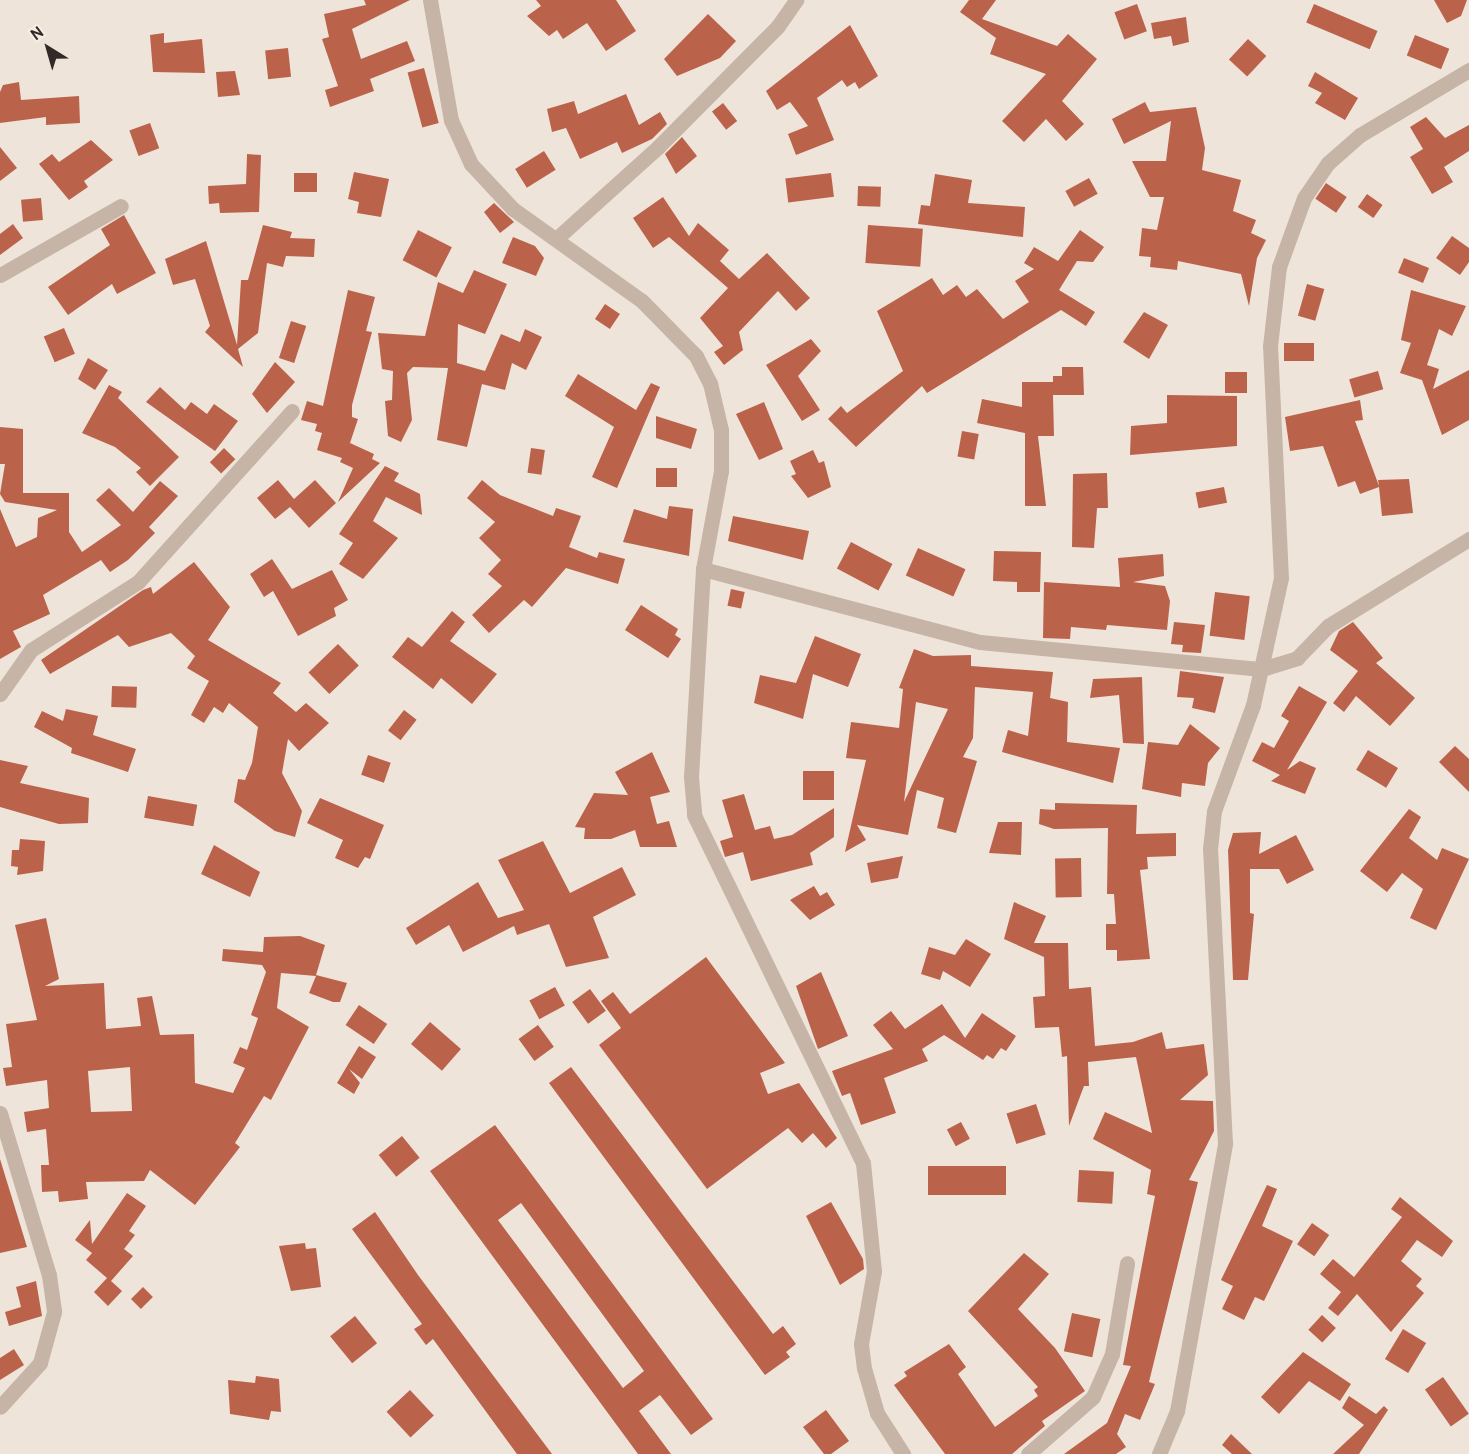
<!DOCTYPE html>
<style>
body{margin:0}
#map{position:relative;width:1469px;height:1454px;overflow:hidden;background:#efe4da;font-family:Cabin,sans-serif}
div>[style]{position:absolute}
.building>*{inset:0;background:#bb624b;transform-origin:0 0}
.minor>*{height:15px;margin:-7.5px;padding:0 7.5px;transform-origin:7.5px;border-radius:7.5px;background:#c6b4a7}
span{translate:-50% -50%;white-space:nowrap;text-align:center;line-height:1.15;-webkit-text-stroke:5px #f7eee5;paint-order:stroke}
.north{position:absolute;left:18px;top:18px;width:60px;height:60px;-webkit-text-stroke:4px #f7eee5;paint-order:stroke;rotate:323deg;font-size:16px;font-weight:700;line-height:24px;text-align:center;color:#332a27}
.north::after{content:'';display:block;margin:auto;width:21px;height:27px;background:#332a27;clip-path:polygon(50% 0,100% 100%,50% 72%,0 100%)}
</style>
<div id="map">
<div class="building">
<div style="clip-path:polygon(364px 0,410px 0,352px 29px,361px 59px,407px 41px,415px 61px,370px 79px,374px 91px,330px 107px,325px 90px,338px 86px,322px 39px,329px 37px,324px 14px,366px 5px)"></div>
<div style="clip-path:polygon(536px 0,616px 0,636px 31px,606px 51px,587px 23px,563px 39px,557px 30px,549px 36px,527px 16px,541px 6px)"></div>
<div style="clip-path:polygon(969px 0,996px 0,982px 19px,1057px 46px,1068px 34px,1097px 59px,1062px 101px,1084px 124px,1066px 141px,1046px 119px,1024px 142px,1002px 121px,1046px 74px,990px 54px,996px 38px,960px 12px)"></div>
<div style="clip-path:polygon(1434px 0,1467px 0,1461px 16px,1447px 23px)"></div>
<div style="left:1137px;top:4px;width:29px;height:24px;rotate:70deg"></div>
<div style="left:1314px;top:4px;width:69px;height:20px;rotate:23deg"></div>
<div style="clip-path:polygon(708px 14px,736px 41px,720px 58px,677px 76px,664px 59px)"></div>
<div style="clip-path:polygon(1186px 17px,1189px 42px,1173px 46px,1171px 36px,1154px 39px,1151px 23px)"></div>
<div style="clip-path:polygon(850px 25px,878px 76px,859px 89px,855px 82px,847px 87px,842px 80px,817px 98px,834px 140px,796px 155px,788px 134px,808px 126px,790px 102px,777px 110px,766px 91px)"></div>
<div style="clip-path:polygon(164px 33px,164px 43px,202px 39px,205px 73px,153px 72px,150px 35px)"></div>
<div style="left:1415px;top:35px;width:37px;height:22px;rotate:22deg"></div>
<div style="left:1248px;top:39px;width:25px;height:28px;rotate:43deg"></div>
<div style="left:288px;top:48px;width:29px;height:23px;rotate:84deg"></div>
<div style="left:424px;top:68px;width:57px;height:17px;rotate:75deg"></div>
<div style="clip-path:polygon(235px 71px,240px 95px,218px 97px,216px 72px)"></div>
<div style="clip-path:polygon(1315px 72px,1358px 98px,1345px 120px,1315px 103px,1322px 93px,1308px 86px)"></div>
<div style="clip-path:polygon(19px 82px,21px 100px,79px 96px,80px 123px,46px 125px,46px 117px,0 123px,0 92px,3px 85px)"></div>
<div style="clip-path:polygon(626px 94px,639px 125px,660px 112px,667px 124px,652px 139px,622px 153px,617px 142px,580px 159px,566px 128px,552px 132px,547px 109px,574px 101px,578px 114px)"></div>
<div style="clip-path:polygon(1145px 102px,1150px 112px,1196px 107px,1205px 148px,1202px 170px,1241px 180px,1233px 211px,1256px 220px,1251px 233px,1266px 240px,1257px 258px,1249px 306px,1241px 274px,1178px 261px,1177px 270px,1150px 267px,1151px 257px,1139px 256px,1142px 228px,1157px 230px,1164px 197px,1150px 197px,1132px 161px,1166px 161px,1171px 121px,1124px 144px,1112px 119px)"></div>
<div style="left:723px;top:103px;width:23px;height:14px;rotate:52deg"></div>
<div style="clip-path:polygon(1426px 117px,1445px 138px,1469px 125px,1469px 151px,1444px 167px,1453px 182px,1432px 194px,1410px 157px,1423px 149px,1410px 127px)"></div>
<div style="left:150px;top:123px;width:27px;height:22px;rotate:70deg"></div>
<div style="clip-path:polygon(682px 137px,697px 156px,676px 174px,665px 154px)"></div>
<div style="clip-path:polygon(91px 140px,113px 160px,84px 181px,88px 187px,69px 200px,39px 164px,52px 154px,59px 162px)"></div>
<div style="clip-path:polygon(0 147px,17px 168px,0 181px)"></div>
<div style="left:544px;top:151px;width:22px;height:34px;rotate:58deg"></div>
<div style="clip-path:polygon(247px 154px,261px 155px,259px 212px,220px 213px,219px 203px,209px 204px,208px 186px,246px 184px)"></div>
<div style="clip-path:polygon(354px 172px,389px 179px,381px 217px,357px 213px,359px 202px,348px 199px)"></div>
<div style="left:294px;top:173px;width:23px;height:19px"></div>
<div style="left:831px;top:173px;width:24px;height:46px;rotate:83deg"></div>
<div style="clip-path:polygon(935px 174px,972px 180px,968px 203px,1025px 207px,1023px 237px,918px 224px,921px 205px,930px 206px)"></div>
<div style="left:1089px;top:178px;width:18px;height:27px;rotate:61deg"></div>
<div style="left:1326px;top:183px;width:25px;height:19px;rotate:34deg"></div>
<div style="left:858px;top:186px;width:23px;height:20px;rotate:2deg"></div>
<div style="left:1367px;top:194px;width:19px;height:16px;rotate:35deg"></div>
<div style="clip-path:polygon(663px 197px,689px 236px,698px 223px,729px 250px,720px 261px,739px 279px,767px 253px,810px 298px,796px 311px,778px 291px,739px 332px,743px 350px,724px 365px,714px 352px,723px 346px,700px 318px,728px 288px,669px 237px,653px 248px,633px 218px)"></div>
<div style="left:41px;top:198px;width:22px;height:20px;rotate:85deg"></div>
<div style="clip-path:polygon(494px 203px,514px 222px,500px 233px,484px 212px)"></div>
<div style="clip-path:polygon(124px 215px,156px 273px,117px 294px,112px 284px,68px 315px,48px 287px,110px 245px,101px 229px)"></div>
<div style="clip-path:polygon(13px 224px,23px 238px,0 255px,0 234px)"></div>
<div style="clip-path:polygon(263px 225px,292px 232px,290px 238px,315px 239px,314px 257px,286px 256px,283px 267px,267px 263px,258px 333px,238px 349px,243px 367px,205px 332px,210px 326px,195px 279px,173px 285px,165px 259px,206px 241px,237px 345px,241px 280px,248px 280px)"></div>
<div style="left:868px;top:225px;width:55px;height:38px;rotate:4deg"></div>
<div style="left:418px;top:230px;width:38px;height:34px;rotate:27deg"></div>
<div style="clip-path:polygon(1080px 230px,1104px 247px,1093px 262px,1077px 261px,1059px 290px,1095px 312px,1086px 326px,1061px 310px,927px 393px,922px 386px,856px 447px,828px 419px,841px 406px,847px 413px,903px 371px,877px 311px,932px 278px,943px 295px,957px 285px,966px 297px,977px 289px,1003px 319px,1029px 302px,1015px 281px,1034px 269px,1024px 263px,1034px 247px,1058px 261px)"></div>
<div style="clip-path:polygon(1452px 236px,1469px 248px,1469px 262px,1460px 275px,1436px 258px)"></div>
<div style="clip-path:polygon(513px 237px,535px 246px,544px 258px,536px 276px,502px 263px)"></div>
<div style="left:1404px;top:258px;width:27px;height:16px;rotate:22deg"></div>
<div style="clip-path:polygon(474px 270px,507px 284px,485px 334px,458px 324px,457px 363px,485px 371px,501px 334px,520px 342px,525px 329px,542px 337px,526px 370px,512px 363px,505px 390px,482px 384px,467px 447px,437px 440px,448px 368px,413px 367px,407px 373px,412px 420px,401px 442px,388px 436px,385px 401px,392px 400px,393px 371px,382px 369px,378px 333px,425px 336px,438px 282px,463px 293px)"></div>
<div style="left:1307px;top:284px;width:18px;height:33px;rotate:16deg"></div>
<div style="clip-path:polygon(348px 290px,375px 297px,366px 331px,372px 332px,352px 405px,352px 417px,358px 419px,350px 443px,374px 454px,372px 459px,380px 463px,338px 502px,353px 468px,340px 462px,342px 458px,317px 450px,322px 433px,315px 431px,317px 424px,301px 420px,307px 401px,323px 406px)"></div>
<div style="clip-path:polygon(1411px 290px,1466px 306px,1452px 336px,1439px 329px,1427px 365px,1439px 369px,1433px 389px,1469px 370px,1469px 420px,1442px 435px,1422px 380px,1400px 373px,1411px 343px,1401px 340px)"></div>
<div style="left:605px;top:304px;width:18px;height:18px;rotate:34deg"></div>
<div style="clip-path:polygon(1144px 312px,1168px 325px,1149px 359px,1123px 342px)"></div>
<div style="left:291px;top:321px;width:16px;height:39px;rotate:18deg"></div>
<div style="left:64px;top:328px;width:28px;height:22px;rotate:67deg"></div>
<div style="clip-path:polygon(811px 339px,821px 351px,798px 376px,820px 410px,802px 421px,766px 365px)"></div>
<div style="left:1284px;top:343px;width:30px;height:18px"></div>
<div style="clip-path:polygon(88px 358px,108px 370px,95px 390px,78px 379px)"></div>
<div style="clip-path:polygon(275px 362px,295px 382px,267px 413px,252px 394px)"></div>
<div style="clip-path:polygon(1062px 367px,1083px 367px,1084px 395px,1053px 395px,1054px 436px,1038px 436px,1046px 506px,1025px 506px,1025px 433px,977px 423px,982px 399px,1022px 407px,1022px 382px,1053px 382px,1053px 376px,1062px 376px)"></div>
<div style="left:1378px;top:371px;width:19px;height:30px;rotate:74deg"></div>
<div style="left:1225px;top:372px;width:22px;height:21px"></div>
<div style="clip-path:polygon(578px 374px,636px 410px,651px 383px,660px 387px,617px 488px,592px 477px,614px 427px,565px 396px)"></div>
<div style="clip-path:polygon(109px 385px,122px 392px,118px 398px,179px 457px,150px 486px,136px 472px,141px 468px,115px 447px,82px 433px)"></div>
<div style="clip-path:polygon(160px 387px,185px 410px,191px 402px,207px 414px,214px 404px,238px 421px,215px 451px,146px 402px)"></div>
<div style="clip-path:polygon(1167px 395px,1237px 396px,1237px 446px,1130px 455px,1131px 426px,1167px 423px)"></div>
<div style="clip-path:polygon(1360px 400px,1363px 420px,1355px 421px,1379px 486px,1378px 480px,1409px 479px,1413px 513px,1382px 516px,1379px 487px,1360px 494px,1355px 481px,1338px 487px,1323px 446px,1290px 451px,1285px 417px)"></div>
<div style="clip-path:polygon(764px 402px,783px 449px,759px 460px,736px 414px)"></div>
<div style="clip-path:polygon(656px 416px,697px 429px,691px 449px,656px 438px)"></div>
<div style="clip-path:polygon(0 427px,23px 429px,23px 493px,69px 493px,69px 532px,82px 552px,121px 525px,96px 500px,109px 488px,133px 512px,160px 481px,178px 496px,149px 527px,155px 533px,128px 560px,110px 572px,101px 560px,43px 595px,50px 614px,13px 631px,21px 647px,0 659px,0 509px,16px 547px,37px 537px,38px 518px,57px 510px,5px 502px,0 494px,5px 464px,0 464px)"></div>
<div style="left:962px;top:431px;width:17px;height:26px;rotate:10deg"></div>
<div style="left:224px;top:448px;width:16px;height:20px;rotate:45deg"></div>
<div style="left:531px;top:448px;width:14px;height:25px;rotate:8deg"></div>
<div style="clip-path:polygon(813px 450px,819px 463px,824px 461px,831px 487px,808px 498px,791px 476px,796px 474px,790px 461px)"></div>
<div style="clip-path:polygon(385px 466px,399px 473px,394px 481px,420px 494px,422px 515px,386px 497px,373px 521px,398px 538px,363px 579px,339px 564px,353px 543px,339px 534px)"></div>
<div style="left:677px;top:468px;width:19px;height:21px;rotate:90deg"></div>
<div style="clip-path:polygon(1107px 473px,1108px 508px,1097px 508px,1094px 548px,1072px 547px,1073px 474px)"></div>
<div style="clip-path:polygon(278px 480px,294px 499px,315px 480px,336px 503px,309px 528px,290px 507px,275px 519px,257px 498px)"></div>
<div style="clip-path:polygon(482px 480px,500px 495px,553px 516px,556px 508px,581px 516px,569px 547px,597px 558px,599px 552px,625px 559px,618px 584px,566px 568px,532px 607px,524px 600px,489px 633px,472px 615px,502px 586px,488px 574px,501px 560px,479px 538px,495px 522px,467px 498px)"></div>
<div style="left:1224px;top:487px;width:16px;height:29px;rotate:79deg"></div>
<div style="clip-path:polygon(669px 506px,693px 509px,689px 556px,623px 542px,634px 509px,667px 519px)"></div>
<div style="clip-path:polygon(733px 516px,809px 531px,803px 560px,728px 541px)"></div>
<div style="left:851px;top:542px;width:47px;height:30px;rotate:28deg"></div>
<div style="left:918px;top:548px;width:52px;height:30px;rotate:24deg"></div>
<div style="clip-path:polygon(994px 551px,1041px 552px,1040px 592px,1017px 592px,1017px 582px,993px 581px)"></div>
<div style="clip-path:polygon(1163px 554px,1164px 576px,1133px 582px,1165px 586px,1170px 601px,1167px 630px,1107px 625px,1106px 630px,1071px 627px,1070px 639px,1043px 638px,1044px 582px,1120px 587px,1118px 558px)"></div>
<div style="clip-path:polygon(272px 559px,292px 589px,332px 570px,348px 600px,334px 608px,336px 616px,298px 636px,273px 591px,264px 597px,250px 574px)"></div>
<div style="clip-path:polygon(194px 562px,230px 607px,208px 640px,281px 683px,273px 693px,296px 712px,306px 703px,329px 723px,299px 751px,288px 739px,282px 773px,302px 811px,295px 837px,275px 831px,234px 802px,238px 779px,245px 780px,252px 763px,258px 727px,229px 703px,223px 713px,214px 707px,204px 723px,191px 715px,209px 681px,187px 668px,195px 656px,171px 633px,129px 647px,118px 635px,50px 674px,41px 660px,143px 590px,151px 587px,153px 594px)"></div>
<div style="left:731px;top:589px;width:14px;height:17px;rotate:12deg"></div>
<div style="left:1215px;top:592px;width:35px;height:44px;rotate:7deg"></div>
<div style="clip-path:polygon(641px 605px,678px 629px,675px 635px,681px 639px,668px 658px,625px 630px)"></div>
<div style="clip-path:polygon(452px 611px,465px 622px,450px 641px,497px 674px,472px 704px,441px 678px,433px 689px,392px 657px,408px 637px,422px 647px)"></div>
<div style="clip-path:polygon(1174px 622px,1205px 625px,1201px 653px,1182px 652px,1183px 645px,1171px 644px)"></div>
<div style="clip-path:polygon(1353px 622px,1383px 658px,1376px 663px,1415px 698px,1390px 726px,1356px 696px,1344px 712px,1333px 703px,1358px 671px,1330px 650px,1339px 631px)"></div>
<div style="clip-path:polygon(815px 636px,861px 654px,848px 687px,813px 674px,803px 719px,754px 703px,760px 675px,796px 683px)"></div>
<div style="left:338px;top:644px;width:30px;height:41px;rotate:46deg"></div>
<div style="clip-path:polygon(evenodd,914px 649px,933px 656px,971px 655px,971px 666px,1053px 672px,1050px 698px,1068px 702px,1067px 742px,1120px 748px,1113px 783px,1002px 752px,1008px 730px,1028px 736px,1033px 692px,975px 687px,973px 738px,963px 757px,977px 761px,956px 833px,937px 828px,944px 798px,917px 790px,908px 835px,857px 825px,866px 840px,845px 852px,866px 760px,846px 758px,851px 722px,899px 728px,903px 689px,899px 688px,914px 649px,916px 702px,948px 709px,904px 802px,916px 702px)"></div>
<div style="clip-path:polygon(1180px 671px,1224px 677px,1215px 713px,1192px 708px,1194px 698px,1177px 697px)"></div>
<div style="clip-path:polygon(1142px 677px,1144px 744px,1123px 743px,1119px 695px,1090px 698px,1093px 679px)"></div>
<div style="left:112px;top:686px;width:25px;height:21px;rotate:2deg"></div>
<div style="clip-path:polygon(1299px 686px,1327px 702px,1287px 770px,1300px 761px,1316px 768px,1305px 794px,1271px 781px,1280px 775px,1252px 761px,1262px 742px,1274px 748px,1289px 721px,1281px 716px)"></div>
<div style="clip-path:polygon(66px 709px,98px 716px,93px 735px,136px 749px,128px 772px,71px 753px,72px 748px,34px 727px,42px 711px,63px 721px)"></div>
<div style="left:404px;top:710px;width:16px;height:26px;rotate:38deg"></div>
<div style="clip-path:polygon(1190px 724px,1220px 748px,1208px 763px,1205px 786px,1182px 783px,1181px 797px,1142px 789px,1148px 742px,1178px 745px)"></div>
<div style="clip-path:polygon(1455px 746px,1469px 759px,1469px 792px,1439px 762px)"></div>
<div style="left:1368px;top:750px;width:35px;height:23px;rotate:31deg"></div>
<div style="clip-path:polygon(652px 752px,670px 792px,650px 797px,657px 824px,669px 821px,677px 847px,640px 847px,635px 830px,611px 839px,584px 839px,585px 828px,575px 827px,594px 793px,628px 795px,615px 772px)"></div>
<div style="left:368px;top:755px;width:24px;height:21px;rotate:19deg"></div>
<div style="clip-path:polygon(0 760px,28px 766px,20px 783px,89px 798px,88px 823px,59px 824px,0 807px)"></div>
<div style="left:803px;top:771px;width:31px;height:29px"></div>
<div style="clip-path:polygon(744px 794px,755px 830px,770px 826px,774px 839px,792px 835px,834px 808px,834px 837px,810px 853px,813px 865px,751px 881px,743px 852px,725px 857px,720px 841px,733px 837px,722px 800px)"></div>
<div style="left:148px;top:796px;width:50px;height:22px;rotate:10deg"></div>
<div style="clip-path:polygon(320px 798px,384px 825px,370px 859px,365px 857px,358px 868px,335px 858px,343px 840px,307px 823px)"></div>
<div style="clip-path:polygon(1055px 803px,1137px 805px,1136px 834px,1176px 833px,1176px 856px,1147px 857px,1148px 869px,1140px 870px,1150px 959px,1117px 961px,1117px 950px,1106px 950px,1106px 924px,1116px 924px,1114px 894px,1107px 894px,1108px 828px,1054px 829px,1039px 824px,1040px 809px,1055px 810px)"></div>
<div style="clip-path:polygon(1409px 809px,1421px 817px,1409px 838px,1437px 860px,1442px 848px,1469px 859px,1436px 930px,1410px 918px,1423px 889px,1402px 873px,1387px 892px,1360px 871px)"></div>
<div style="clip-path:polygon(998px 822px,1022px 822px,1021px 855px,989px 853px)"></div>
<div style="clip-path:polygon(1261px 832px,1259px 854px,1296px 835px,1314px 870px,1287px 884px,1279px 869px,1250px 869px,1250px 913px,1254px 914px,1248px 980px,1233px 980px,1228px 850px,1233px 833px)"></div>
<div style="clip-path:polygon(20px 839px,45px 841px,43px 871px,17px 875px,18px 867px,11px 866px,12px 850px,19px 850px)"></div>
<div style="clip-path:polygon(543px 841px,570px 893px,622px 867px,636px 895px,593px 917px,609px 958px,566px 967px,549px 924px,517px 935px,514px 926px,463px 952px,449px 925px,416px 945px,406px 928px,478px 882px,498px 918px,524px 910px,498px 860px)"></div>
<div style="clip-path:polygon(214px 845px,260px 872px,250px 897px,201px 874px)"></div>
<div style="clip-path:polygon(903px 856px,898px 878px,871px 883px,867px 863px)"></div>
<div style="left:1081px;top:858px;width:39px;height:26px;rotate:89deg"></div>
<div style="clip-path:polygon(814px 886px,820px 896px,827px 892px,835px 905px,810px 920px,790px 900px)"></div>
<div style="clip-path:polygon(1014px 902px,1046px 916px,1034px 943px,1068px 943px,1069px 989px,1091px 987px,1095px 1046px,1133px 1042px,1162px 1032px,1166px 1049px,1204px 1044px,1208px 1075px,1180px 1100px,1213px 1101px,1214px 1131px,1189px 1180px,1198px 1182px,1149px 1382px,1155px 1384px,1140px 1420px,1125px 1414px,1117px 1434px,1126px 1447px,1116px 1454px,1064px 1454px,1107px 1423px,1131px 1366px,1123px 1365px,1155px 1196px,1147px 1194px,1151px 1170px,1093px 1139px,1105px 1112px,1152px 1133px,1136px 1057px,1088px 1062px,1089px 1086px,1084px 1086px,1069px 1126px,1067px 1056px,1062px 1057px,1059px 1027px,1035px 1028px,1033px 997px,1045px 996px,1044px 957px,1004px 939px)"></div>
<div style="clip-path:polygon(evenodd,46px 918px,59px 979px,45px 986px,104px 983px,106px 1029px,141px 1026px,137px 998px,152px 996px,160px 1035px,194px 1034px,195px 1083px,233px 1093px,245px 1068px,233px 1063px,240px 1047px,247px 1050px,258px 1018px,251px 1015px,266px 972px,262px 965px,222px 961px,223px 949px,263px 952px,264px 937px,300px 936px,325px 945px,316px 975px,347px 983px,340px 1002px,333px 1002px,309px 993px,316px 976px,281px 973px,277px 1008px,309px 1027px,271px 1100px,264px 1096px,235px 1143px,240px 1147px,195px 1205px,150px 1170px,144px 1181px,86px 1182px,88px 1199px,59px 1202px,58px 1191px,42px 1192px,41px 1165px,49px 1165px,46px 1129px,27px 1132px,24px 1112px,49px 1108px,47px 1080px,6px 1086px,3px 1068px,12px 1067px,6px 1024px,37px 1020px,15px 925px,46px 918px,130px 1067px,132px 1111px,91px 1112px,88px 1071px,130px 1067px)"></div>
<div style="clip-path:polygon(966px 939px,991px 954px,970px 987px,943px 971px,940px 980px,921px 974px,929px 947px,955px 955px)"></div>
<div style="clip-path:polygon(706px 957px,785px 1063px,760px 1073px,768px 1094px,799px 1083px,837px 1138px,826px 1148px,813px 1133px,802px 1143px,788px 1128px,707px 1189px,599px 1045px,621px 1028px,601px 1001px,613px 992px,630px 1014px)"></div>
<div style="clip-path:polygon(821px 972px,848px 1036px,818px 1049px,796px 986px)"></div>
<div style="left:555px;top:987px;width:21px;height:29px;rotate:62deg"></div>
<div style="left:590px;top:989px;width:27px;height:22px;rotate:54deg"></div>
<div style="clip-path:polygon(942px 1004px,965px 1038px,982px 1013px,1016px 1036px,1006px 1051px,1001px 1048px,993px 1059px,987px 1055px,983px 1060px,944px 1035px,922px 1049px,928px 1061px,884px 1078px,896px 1113px,861px 1125px,850px 1093px,842px 1096px,832px 1071px,893px 1049px,873px 1025px,891px 1011px,905px 1029px)"></div>
<div style="left:359px;top:1005px;width:34px;height:24px;rotate:34deg"></div>
<div style="left:430px;top:1022px;width:41px;height:29px;rotate:41deg"></div>
<div style="left:538px;top:1025px;width:27px;height:24px;rotate:54deg"></div>
<div style="clip-path:polygon(359px 1046px,376px 1057px,362px 1079px,349px 1069px,360px 1083px,354px 1094px,337px 1083px)"></div>
<div style="clip-path:polygon(571px 1067px,773px 1334px,783px 1326px,796px 1344px,786px 1352px,790px 1357px,765px 1375px,549px 1083px)"></div>
<div style="left:1036px;top:1104px;width:32px;height:31px;rotate:72deg"></div>
<div style="left:961px;top:1122px;width:19px;height:16px;rotate:62deg"></div>
<div style="clip-path:polygon(evenodd,495px 1125px,713px 1419px,691px 1435px,660px 1395px,639px 1411px,671px 1454px,638px 1454px,430px 1171px,495px 1125px,521px 1203px,644px 1371px,623px 1388px,498px 1220px,521px 1203px)"></div>
<div style="left:402px;top:1136px;width:28px;height:30px;rotate:51deg"></div>
<div style="clip-path:polygon(0 1159px,27px 1247px,0 1253px)"></div>
<div style="left:1006px;top:1166px;width:29px;height:78px;rotate:90deg"></div>
<div style="left:1079px;top:1170px;width:35px;height:32px;rotate:3deg"></div>
<div style="clip-path:polygon(1267px 1185px,1277px 1189px,1262px 1226px,1293px 1241px,1264px 1301px,1255px 1297px,1244px 1320px,1222px 1309px,1233px 1286px,1221px 1280px)"></div>
<div style="clip-path:polygon(127px 1193px,146px 1206px,129px 1231px,135px 1235px,124px 1249px,133px 1256px,111px 1281px,122px 1291px,108px 1306px,94px 1292px,107px 1278px,86px 1260px,92px 1253px,75px 1240px,90px 1220px,92px 1244px)"></div>
<div style="clip-path:polygon(1400px 1197px,1453px 1241px,1442px 1257px,1417px 1240px,1401px 1261px,1422px 1279px,1416px 1286px,1424px 1293px,1391px 1332px,1357px 1294px,1338px 1316px,1328px 1308px,1341px 1292px,1320px 1274px,1333px 1259px,1354px 1277px,1402px 1217px,1391px 1209px)"></div>
<div style="clip-path:polygon(831px 1202px,863px 1259px,864px 1269px,840px 1285px,806px 1216px)"></div>
<div style="clip-path:polygon(375px 1212px,418px 1275px,552px 1454px,517px 1454px,433px 1339px,426px 1345px,414px 1329px,422px 1324px,352px 1229px)"></div>
<div style="left:1312px;top:1223px;width:21px;height:26px;rotate:35deg"></div>
<div style="clip-path:polygon(305px 1243px,306px 1249px,316px 1248px,321px 1287px,291px 1291px,279px 1246px)"></div>
<div style="clip-path:polygon(1024px 1253px,1049px 1274px,1018px 1309px,1055px 1348px,1085px 1391px,1042px 1421px,1045px 1426px,1012px 1454px,945px 1454px,894px 1385px,907px 1376px,904px 1372px,949px 1344px,966px 1367px,958px 1374px,995px 1427px,1038px 1396px,1034px 1390px,1038px 1387px,968px 1311px)"></div>
<div style="clip-path:polygon(36px 1281px,42px 1316px,9px 1326px,5px 1312px,21px 1307px,16px 1287px)"></div>
<div style="left:143px;top:1287px;width:14px;height:17px;rotate:45deg"></div>
<div style="left:1072px;top:1313px;width:29px;height:39px;rotate:12deg"></div>
<div style="left:1322px;top:1315px;width:19px;height:20px;rotate:43deg"></div>
<div style="left:355px;top:1316px;width:35px;height:32px;rotate:51deg"></div>
<div style="left:1403px;top:1329px;width:27px;height:35px;rotate:31deg"></div>
<div style="clip-path:polygon(14px 1349px,24px 1365px,0 1380px,0 1358px)"></div>
<div style="clip-path:polygon(1303px 1352px,1351px 1384px,1340px 1401px,1309px 1381px,1279px 1414px,1261px 1397px)"></div>
<div style="clip-path:polygon(256px 1376px,279px 1379px,281px 1412px,271px 1411px,269px 1420px,230px 1414px,228px 1380px,255px 1383px)"></div>
<div style="left:1443px;top:1377px;width:45px;height:22px;rotate:55deg"></div>
<div style="left:410px;top:1390px;width:35px;height:32px;rotate:47deg"></div>
<div style="clip-path:polygon(1349px 1396px,1376px 1414px,1384px 1406px,1388px 1410px,1359px 1454px,1333px 1454px,1364px 1425px,1342px 1408px)"></div>
<div style="clip-path:polygon(826px 1410px,849px 1441px,831px 1454px,824px 1454px,803px 1427px)"></div>
<div style="clip-path:polygon(1231px 1434px,1252px 1454px,1232px 1454px,1222px 1445px)"></div>
</div>
<div class="minor">
<div style="left:430px;top:0;width:122px;rotate:80.1deg"></div>
<div style="left:451px;top:120px;width:48px;rotate:65.6deg"></div>
<div style="left:471px;top:164px;width:62px;rotate:47deg"></div>
<div style="left:513px;top:209px;width:158px;rotate:35.5deg"></div>
<div style="left:642px;top:301px;width:77px;rotate:45.5deg"></div>
<div style="left:696px;top:356px;width:30px;rotate:63deg"></div>
<div style="left:710px;top:383px;width:48px;rotate:76.8deg"></div>
<div style="left:721px;top:430px;width:41px;rotate:90deg"></div>
<div style="left:721px;top:471px;width:100px;rotate:100.4deg"></div>
<div style="left:703px;top:569px;width:286px;rotate:14.8deg"></div>
<div style="left:980px;top:642px;width:283px;rotate:5.5deg"></div>
<div style="left:1262px;top:669px;width:37px;rotate:-17deg"></div>
<div style="left:1297px;top:658px;width:45px;rotate:-45.9deg"></div>
<div style="left:1328px;top:626px;width:166px;rotate:-31.7deg"></div>
<div style="left:557px;top:238px;width:136px;rotate:-42deg"></div>
<div style="left:658px;top:147px;width:170px;rotate:-45.2deg"></div>
<div style="left:778px;top:26px;width:32px;rotate:-55deg"></div>
<div style="left:0;top:275px;width:139px;rotate:-29.7deg"></div>
<div style="left:703px;top:569px;width:208px;rotate:93.3deg"></div>
<div style="left:691px;top:777px;width:38px;rotate:85deg"></div>
<div style="left:694px;top:815px;width:387px;rotate:64.1deg"></div>
<div style="left:863px;top:1163px;width:109px;rotate:84.2deg"></div>
<div style="left:874px;top:1271px;width:74px;rotate:100.1deg"></div>
<div style="left:861px;top:1344px;width:24px;rotate:83deg"></div>
<div style="left:864px;top:1368px;width:47px;rotate:73.9deg"></div>
<div style="left:877px;top:1413px;width:49px;rotate:57.6deg"></div>
<div style="left:0;top:694px;width:54px;rotate:-54.8deg"></div>
<div style="left:31px;top:650px;width:127px;rotate:-32.4deg"></div>
<div style="left:138px;top:582px;width:230px;rotate:-48deg"></div>
<div style="left:0;top:1113px;width:169px;rotate:73.2deg"></div>
<div style="left:49px;top:1275px;width:37px;rotate:82deg"></div>
<div style="left:54px;top:1312px;width:53px;rotate:105.4deg"></div>
<div style="left:40px;top:1363px;width:59px;rotate:132.3deg"></div>
<div style="left:1028px;top:1454px;width:86px;rotate:-41.2deg"></div>
<div style="left:1093px;top:1397px;width:47px;rotate:-66.2deg"></div>
<div style="left:1112px;top:1354px;width:92px;rotate:-80.6deg"></div>
<div style="left:1159px;top:1454px;width:47px;rotate:-67.3deg"></div>
<div style="left:1177px;top:1411px;width:272px;rotate:-79.8deg"></div>
<div style="left:1225px;top:1143px;width:294px;rotate:-92.9deg"></div>
<div style="left:1210px;top:849px;width:38px;rotate:-84deg"></div>
<div style="left:1214px;top:811px;width:113px;rotate:-69.8deg"></div>
<div style="left:1253px;top:705px;width:130px;rotate:-77.6deg"></div>
<div style="left:1281px;top:578px;width:232px;rotate:-92.7deg"></div>
<div style="left:1270px;top:346px;width:80px;rotate:-83.5deg"></div>
<div style="left:1279px;top:267px;width:73px;rotate:-70.1deg"></div>
<div style="left:1304px;top:198px;width:42px;rotate:-55.6deg"></div>
<div style="left:1328px;top:163px;width:43px;rotate:-41.2deg"></div>
<div style="left:1360px;top:135px;width:127px;rotate:-30.8deg"></div>
</div>
<div class="north">N</div>
</div>
